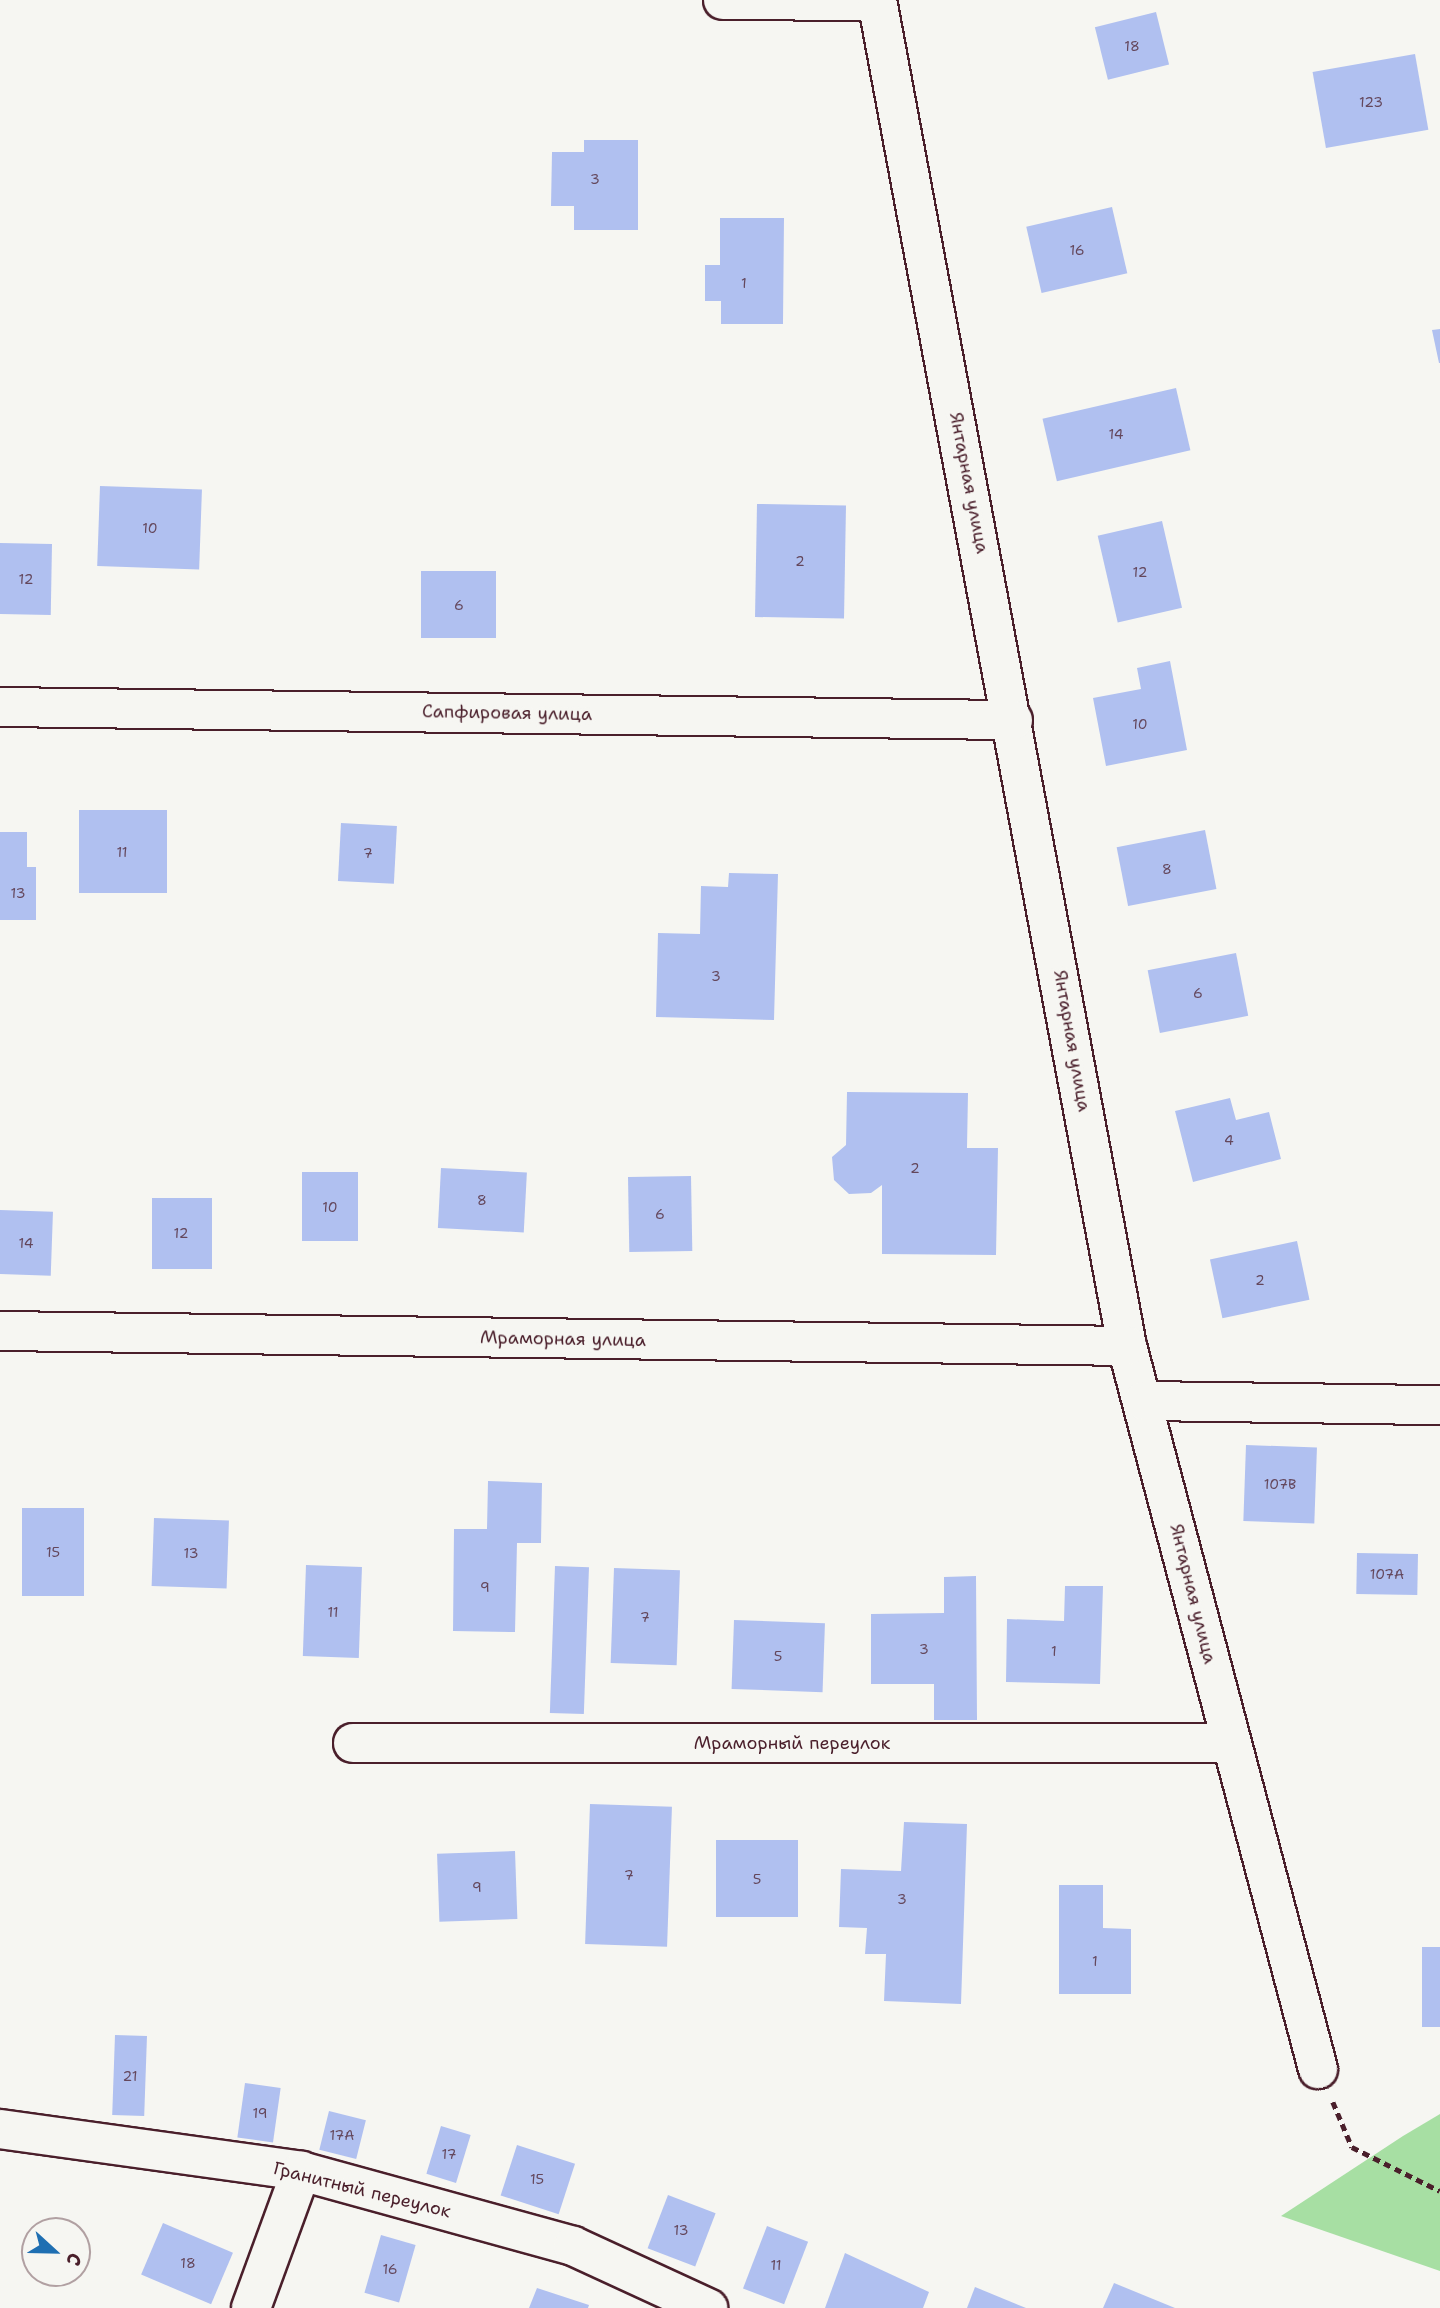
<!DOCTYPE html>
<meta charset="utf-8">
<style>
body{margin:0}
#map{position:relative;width:1440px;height:2308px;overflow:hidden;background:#f6f6f2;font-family:"Shantell Sans",sans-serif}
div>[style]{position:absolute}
.green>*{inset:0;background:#a7dfa3}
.building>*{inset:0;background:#b0c0f0;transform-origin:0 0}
.path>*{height:4.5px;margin-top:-2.25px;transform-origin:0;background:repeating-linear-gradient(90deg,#4a1f2b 0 7px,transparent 0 12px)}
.roads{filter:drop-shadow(2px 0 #4a1f2b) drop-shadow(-2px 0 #4a1f2b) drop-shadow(0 2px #4a1f2b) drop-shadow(0 -2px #4a1f2b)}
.minor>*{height:38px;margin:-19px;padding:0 19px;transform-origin:19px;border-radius:19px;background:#f6f6f2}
span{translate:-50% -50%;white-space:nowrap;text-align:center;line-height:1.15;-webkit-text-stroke:7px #f6f6f2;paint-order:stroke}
.number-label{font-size:14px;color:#64475c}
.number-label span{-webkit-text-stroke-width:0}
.street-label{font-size:18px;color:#4a1f2b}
.north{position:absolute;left:21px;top:2217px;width:70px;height:70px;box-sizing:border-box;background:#f6f6f2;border:2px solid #b1a0a2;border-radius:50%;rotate:112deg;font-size:19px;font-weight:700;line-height:28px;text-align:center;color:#4a1f2b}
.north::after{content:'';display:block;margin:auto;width:24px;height:32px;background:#1f6fb2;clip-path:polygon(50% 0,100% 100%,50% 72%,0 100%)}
</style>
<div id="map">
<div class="green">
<div style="clip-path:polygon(1440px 2114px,1440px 2271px,1281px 2216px,1403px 2136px)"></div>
</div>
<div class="building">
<div style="left:1156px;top:12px;width:54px;height:63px;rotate:76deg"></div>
<div style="left:1415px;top:54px;width:77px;height:104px;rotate:80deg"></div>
<div style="clip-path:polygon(584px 140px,638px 140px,638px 230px,574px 230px,574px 206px,551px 206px,552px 152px,584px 152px)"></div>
<div style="left:1112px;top:207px;width:68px;height:88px;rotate:77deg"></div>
<div style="clip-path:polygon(720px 218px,784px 218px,783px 324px,721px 324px,721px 301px,705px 301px,705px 265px,720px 265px)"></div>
<div style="clip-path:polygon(1440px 329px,1440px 363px,1439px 363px,1432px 330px)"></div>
<div style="left:1176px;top:388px;width:64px;height:137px;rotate:77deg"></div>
<div style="left:100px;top:486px;width:102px;height:80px;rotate:2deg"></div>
<div style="left:757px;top:504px;width:89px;height:113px;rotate:1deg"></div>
<div style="left:1162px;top:521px;width:89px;height:66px;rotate:77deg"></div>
<div style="left:0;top:543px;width:52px;height:71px;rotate:1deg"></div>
<div style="left:496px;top:571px;width:67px;height:75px;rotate:90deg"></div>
<div style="clip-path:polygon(1170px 661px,1187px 750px,1106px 766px,1093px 698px,1141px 689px,1137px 668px)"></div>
<div style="left:79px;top:810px;width:88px;height:83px"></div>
<div style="left:341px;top:823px;width:56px;height:58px;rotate:3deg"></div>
<div style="left:1205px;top:830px;width:60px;height:90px;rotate:79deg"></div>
<div style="clip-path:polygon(0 832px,27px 832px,27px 867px,36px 867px,36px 920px,0 920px)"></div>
<div style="clip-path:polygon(729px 873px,778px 874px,774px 1020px,656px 1017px,658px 933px,700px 934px,701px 886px,728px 887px)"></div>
<div style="left:1236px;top:953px;width:64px;height:90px;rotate:79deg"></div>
<div style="clip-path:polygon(847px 1092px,968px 1093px,967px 1148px,998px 1148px,996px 1255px,882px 1254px,882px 1185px,871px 1193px,849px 1194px,834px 1180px,832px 1157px,846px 1145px)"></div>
<div style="clip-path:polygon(1230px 1098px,1236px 1120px,1269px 1112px,1281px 1159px,1193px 1182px,1175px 1111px)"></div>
<div style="left:441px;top:1168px;width:86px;height:60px;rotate:3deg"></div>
<div style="left:302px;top:1172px;width:56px;height:69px"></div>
<div style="left:691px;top:1176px;width:75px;height:63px;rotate:89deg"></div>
<div style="left:152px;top:1198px;width:60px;height:71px"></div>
<div style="left:0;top:1210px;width:53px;height:64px;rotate:2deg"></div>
<div style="left:1297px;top:1241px;width:60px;height:89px;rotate:78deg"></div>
<div style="left:1246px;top:1445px;width:71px;height:76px;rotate:2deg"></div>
<div style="clip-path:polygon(488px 1481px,542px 1483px,541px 1543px,517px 1543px,515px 1632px,453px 1631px,454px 1529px,487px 1529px)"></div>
<div style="left:22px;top:1508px;width:62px;height:88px"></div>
<div style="left:154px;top:1518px;width:75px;height:68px;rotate:2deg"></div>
<div style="left:1357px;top:1553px;width:61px;height:41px;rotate:1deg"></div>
<div style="left:306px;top:1565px;width:56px;height:91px;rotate:2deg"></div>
<div style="left:555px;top:1566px;width:34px;height:147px;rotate:2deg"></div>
<div style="left:614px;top:1568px;width:66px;height:95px;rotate:2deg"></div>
<div style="clip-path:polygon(976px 1576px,977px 1720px,934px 1720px,934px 1684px,871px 1684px,871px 1614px,944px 1613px,944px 1577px)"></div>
<div style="clip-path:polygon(1065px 1586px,1103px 1586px,1100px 1684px,1006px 1682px,1007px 1619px,1064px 1621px)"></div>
<div style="left:734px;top:1620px;width:91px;height:69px;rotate:2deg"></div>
<div style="left:590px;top:1804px;width:82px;height:140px;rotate:2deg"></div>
<div style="clip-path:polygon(904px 1822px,967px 1824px,961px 2004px,884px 2001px,886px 1954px,865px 1954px,867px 1928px,839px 1927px,841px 1869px,901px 1871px)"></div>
<div style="left:716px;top:1840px;width:82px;height:77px"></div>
<div style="left:515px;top:1851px;width:68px;height:78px;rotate:88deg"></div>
<div style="clip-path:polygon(1059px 1885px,1103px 1885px,1103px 1928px,1131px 1929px,1131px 1994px,1059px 1994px)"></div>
<div style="left:1440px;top:1947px;width:80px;height:18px;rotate:90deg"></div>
<div style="left:115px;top:2035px;width:32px;height:80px;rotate:2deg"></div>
<div style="left:245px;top:2083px;width:36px;height:55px;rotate:8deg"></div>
<div style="left:329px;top:2111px;width:38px;height:40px;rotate:14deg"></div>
<div style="left:441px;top:2126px;width:31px;height:50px;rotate:17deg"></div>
<div style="left:517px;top:2145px;width:61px;height:53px;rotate:18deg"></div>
<div style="left:668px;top:2195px;width:51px;height:57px;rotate:21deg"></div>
<div style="left:163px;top:2223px;width:76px;height:56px;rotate:23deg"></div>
<div style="left:767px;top:2226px;width:44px;height:67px;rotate:21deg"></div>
<div style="left:381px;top:2235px;width:36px;height:60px;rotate:16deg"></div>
<div style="clip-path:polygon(845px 2253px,929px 2292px,923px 2308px,825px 2308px)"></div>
<div style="clip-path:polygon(1114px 2283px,1175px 2308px,1103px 2308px)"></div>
<div style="clip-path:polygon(975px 2287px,1026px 2308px,967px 2308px)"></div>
<div style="clip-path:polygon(537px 2288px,589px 2305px,588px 2308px,529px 2308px)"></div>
</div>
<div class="path">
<div style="left:1333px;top:2102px;width:49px;rotate:67.1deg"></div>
<div style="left:1352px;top:2147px;width:98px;rotate:26.6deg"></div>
</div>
<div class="roads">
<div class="minor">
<div style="left:723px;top:0;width:154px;rotate:0.4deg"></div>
<div style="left:877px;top:0;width:1369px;rotate:79.48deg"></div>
<div style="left:1127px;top:1346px;width:748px;rotate:75.2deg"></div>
<div style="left:0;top:707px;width:1013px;rotate:0.74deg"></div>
<div style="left:0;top:1331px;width:1127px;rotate:0.76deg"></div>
<div style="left:1144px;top:1401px;width:296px;rotate:0.8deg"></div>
<div style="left:353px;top:1743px;width:877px"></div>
<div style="left:0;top:2129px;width:304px;rotate:7.9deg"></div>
<div style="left:301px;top:2171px;width:282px;rotate:15.4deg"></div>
<div style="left:573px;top:2246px;width:149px;rotate:24.7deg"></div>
<div style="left:251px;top:2308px;width:146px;rotate:-69.9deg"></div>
</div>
</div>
<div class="number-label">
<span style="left:1132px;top:46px">18</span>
<span style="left:1371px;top:102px">123</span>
<span style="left:595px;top:179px">3</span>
<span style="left:1077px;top:250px">16</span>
<span style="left:744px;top:283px">1</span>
<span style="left:1116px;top:434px">14</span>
<span style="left:150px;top:528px">10</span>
<span style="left:800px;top:561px">2</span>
<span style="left:1140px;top:572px">12</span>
<span style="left:26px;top:579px">12</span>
<span style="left:459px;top:605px">6</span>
<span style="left:1140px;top:724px">10</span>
<span style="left:122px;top:852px">11</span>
<span style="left:368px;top:853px">7</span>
<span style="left:1167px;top:869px">8</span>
<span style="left:18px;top:893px">13</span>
<span style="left:716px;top:976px">3</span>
<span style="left:1198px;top:993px">6</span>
<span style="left:1229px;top:1140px">4</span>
<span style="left:915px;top:1168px">2</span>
<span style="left:482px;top:1200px">8</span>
<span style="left:330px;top:1207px">10</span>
<span style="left:660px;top:1214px">6</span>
<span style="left:181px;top:1233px">12</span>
<span style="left:26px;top:1243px">14</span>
<span style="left:1260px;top:1280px">2</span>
<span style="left:1280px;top:1484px">107В</span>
<span style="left:53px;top:1552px">15</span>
<span style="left:191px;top:1553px">13</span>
<span style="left:1387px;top:1574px">107А</span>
<span style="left:485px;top:1587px">9</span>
<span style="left:333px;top:1612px">11</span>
<span style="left:645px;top:1617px">7</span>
<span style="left:924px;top:1649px">3</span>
<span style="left:1054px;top:1651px">1</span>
<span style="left:778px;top:1656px">5</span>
<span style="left:629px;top:1875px">7</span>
<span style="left:757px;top:1879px">5</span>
<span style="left:477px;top:1887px">9</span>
<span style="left:902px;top:1899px">3</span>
<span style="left:1095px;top:1961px">1</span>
<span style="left:130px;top:2076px">21</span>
<span style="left:260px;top:2113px">19</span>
<span style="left:342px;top:2135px">17А</span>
<span style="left:449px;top:2154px">17</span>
<span style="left:537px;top:2179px">15</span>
<span style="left:681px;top:2230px">13</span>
<span style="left:188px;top:2263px">18</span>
<span style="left:776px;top:2265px">11</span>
<span style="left:390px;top:2269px">16</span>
</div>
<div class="street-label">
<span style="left:969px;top:483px;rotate:79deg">Янтарная улица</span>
<span style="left:507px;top:713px;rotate:1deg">Сапфировая улица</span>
<span style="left:1072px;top:1041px;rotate:80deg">Янтарная улица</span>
<span style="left:563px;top:1339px;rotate:1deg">Мраморная улица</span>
<span style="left:1193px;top:1594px;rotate:76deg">Янтарная улица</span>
<span style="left:792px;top:1743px">Мраморный переулок</span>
<span style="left:362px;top:2190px;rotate:14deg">Гранитный переулок</span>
</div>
<div class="north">С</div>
</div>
